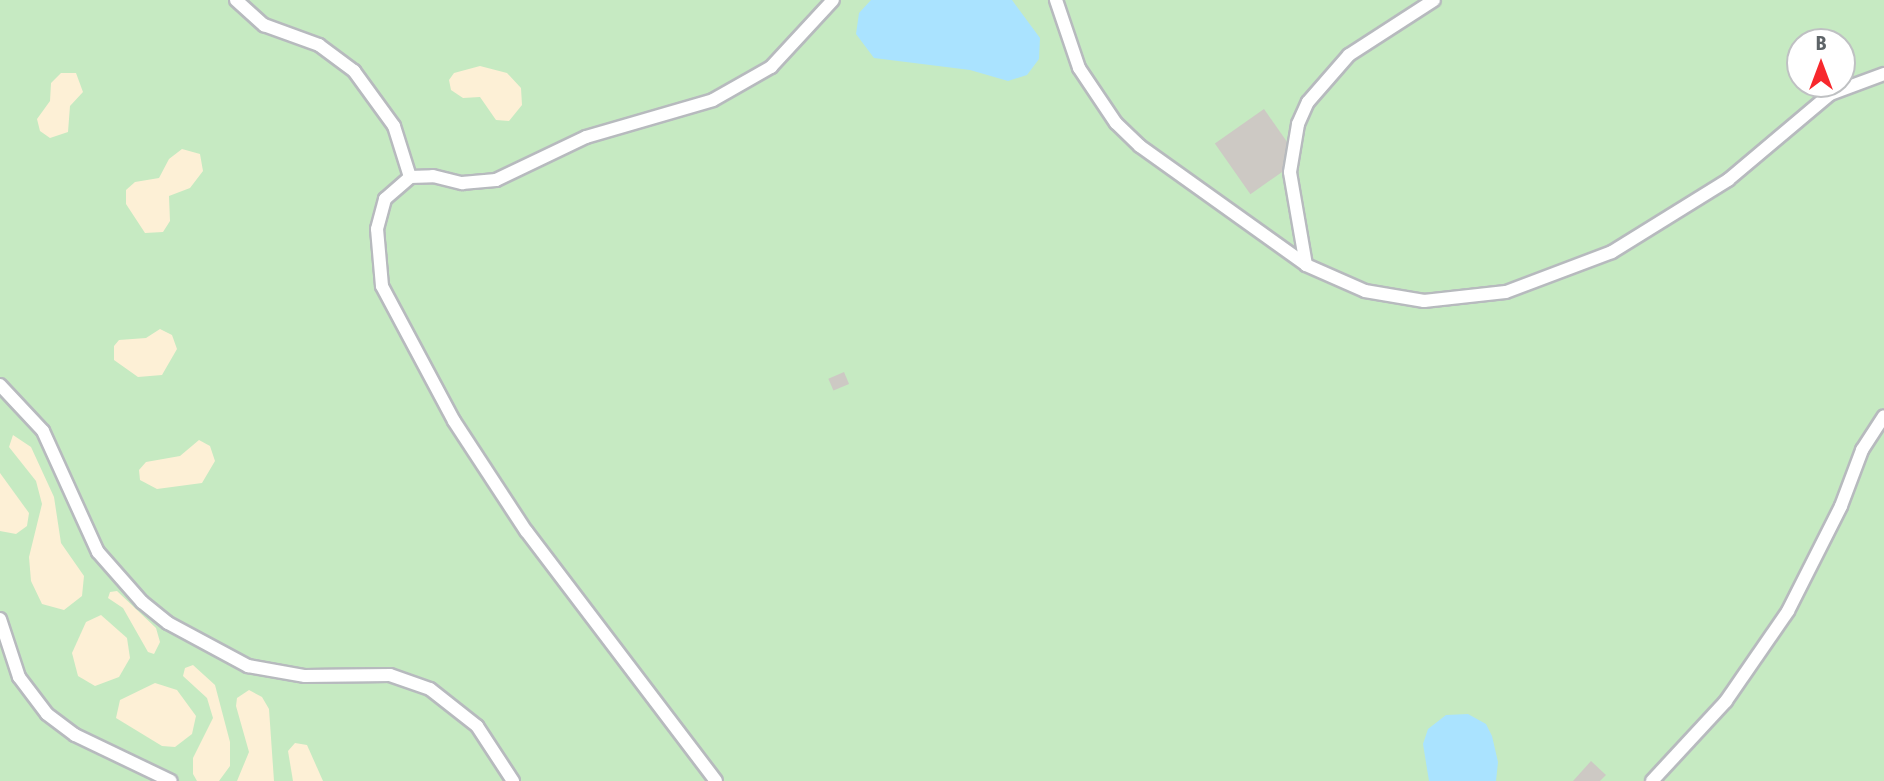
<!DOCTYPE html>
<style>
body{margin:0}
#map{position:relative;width:1884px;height:781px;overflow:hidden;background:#f1eee7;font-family:"Fira Sans Condensed",sans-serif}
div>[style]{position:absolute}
.green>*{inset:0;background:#c6eac2}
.sand>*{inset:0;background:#fdf0d6}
.water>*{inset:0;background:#aae3ff}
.building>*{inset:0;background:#cdc9c4;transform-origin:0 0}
.roads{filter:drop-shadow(2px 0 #b7babe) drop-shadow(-2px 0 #b7babe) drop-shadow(0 2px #b7babe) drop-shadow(0 -2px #b7babe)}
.service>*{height:12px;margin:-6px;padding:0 6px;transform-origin:6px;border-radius:6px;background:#fff}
span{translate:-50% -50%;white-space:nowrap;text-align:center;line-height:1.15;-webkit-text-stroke:7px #fff;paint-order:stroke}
.north{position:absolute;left:1786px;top:28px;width:70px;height:70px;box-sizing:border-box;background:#fff;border:2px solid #bfc1c3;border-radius:50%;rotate:0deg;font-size:19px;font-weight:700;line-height:28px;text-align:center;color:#5e6468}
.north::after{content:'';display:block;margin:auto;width:24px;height:32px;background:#f7282d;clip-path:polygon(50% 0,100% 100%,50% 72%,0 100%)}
</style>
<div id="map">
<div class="green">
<div style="clip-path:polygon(evenodd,0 0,1884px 0,1884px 781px,0 781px,0 0,1800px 42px,1842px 42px,1842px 84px,1800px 84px,1800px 42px)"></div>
</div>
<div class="sand">
<div style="clip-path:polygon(480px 66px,507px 73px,521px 88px,522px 105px,509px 121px,496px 120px,480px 97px,463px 98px,451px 90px,449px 80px,454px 73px)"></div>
<div style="clip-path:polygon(61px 73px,76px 73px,83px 92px,70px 106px,68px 132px,50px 138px,40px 131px,37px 119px,50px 101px,51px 83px)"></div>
<div style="clip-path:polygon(182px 149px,200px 154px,203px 171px,190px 188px,169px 196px,170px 221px,163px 232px,145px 233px,126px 204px,126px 190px,135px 182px,159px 178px,169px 159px)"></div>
<div style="clip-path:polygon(160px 329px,172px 335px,177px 349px,162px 375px,138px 377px,114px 360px,114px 346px,119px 340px,146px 338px)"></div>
<div style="clip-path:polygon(13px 435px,31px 447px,54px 497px,61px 543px,84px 576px,82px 596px,64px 610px,42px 604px,31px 581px,29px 557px,42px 504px,36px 481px,9px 447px)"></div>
<div style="clip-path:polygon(199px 440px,210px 446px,215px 461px,202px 483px,157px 489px,140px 480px,139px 470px,146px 462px,180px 456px)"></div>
<div style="clip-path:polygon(0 473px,29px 513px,27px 526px,16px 534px,0 531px)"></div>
<div style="clip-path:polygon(117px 591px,156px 628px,160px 642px,154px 654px,148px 652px,123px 608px,108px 598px,110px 592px)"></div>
<div style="clip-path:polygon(101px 615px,127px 638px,130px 658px,119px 677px,95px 686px,78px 676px,72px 653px,86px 622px)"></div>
<div style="clip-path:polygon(193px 665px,215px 685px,230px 742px,230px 766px,219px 781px,197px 781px,193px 774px,193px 758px,213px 718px,207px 698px,183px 676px,185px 668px)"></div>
<div style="clip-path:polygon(155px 683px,177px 690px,196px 716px,192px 734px,175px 747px,162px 746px,116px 718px,120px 700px)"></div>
<div style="clip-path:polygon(249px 690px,262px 697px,269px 709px,274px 781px,237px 781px,249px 752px,236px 706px,237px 698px)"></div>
<div style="clip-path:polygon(295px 743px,307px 745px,323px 781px,293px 781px,288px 751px)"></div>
</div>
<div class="water">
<div style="clip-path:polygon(871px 0,1012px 0,1040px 38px,1039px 59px,1027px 75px,1008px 81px,970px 70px,874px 58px,856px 34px,859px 13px)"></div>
<div style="clip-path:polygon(1468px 714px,1486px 724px,1492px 736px,1498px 762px,1496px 781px,1429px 781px,1423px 744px,1428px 729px,1446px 715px)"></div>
</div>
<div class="building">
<div style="left:1264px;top:109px;width:62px;height:60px;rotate:55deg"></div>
<div style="left:844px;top:372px;width:13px;height:17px;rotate:67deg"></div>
<div style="clip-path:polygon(1591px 761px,1606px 775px,1600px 781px,1573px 781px)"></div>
</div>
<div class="roads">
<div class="service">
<div style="left:236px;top:0;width:38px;rotate:42deg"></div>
<div style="left:264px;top:25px;width:59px;rotate:20deg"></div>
<div style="left:319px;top:45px;width:44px;rotate:36.6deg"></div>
<div style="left:354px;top:71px;width:68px;rotate:54deg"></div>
<div style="left:394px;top:126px;width:53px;rotate:72.6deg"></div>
<div style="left:1056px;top:0;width:72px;rotate:71.3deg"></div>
<div style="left:1079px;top:68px;width:66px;rotate:56.1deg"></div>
<div style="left:1116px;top:123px;width:33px;rotate:44deg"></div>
<div style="left:1140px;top:146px;width:204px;rotate:35.6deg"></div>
<div style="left:1306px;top:265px;width:64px;rotate:23.8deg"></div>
<div style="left:1365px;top:291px;width:60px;rotate:9.6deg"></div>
<div style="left:1424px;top:301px;width:82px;rotate:-6.3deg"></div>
<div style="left:1506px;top:292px;width:113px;rotate:-20.7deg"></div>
<div style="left:1612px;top:252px;width:137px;rotate:-31.8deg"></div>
<div style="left:1728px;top:180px;width:133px;rotate:-40.1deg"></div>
<div style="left:1830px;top:94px;width:58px;rotate:-20.3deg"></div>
<div style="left:1306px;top:265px;width:94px;rotate:-99.8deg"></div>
<div style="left:1290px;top:172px;width:49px;rotate:-80.5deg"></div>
<div style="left:1298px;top:124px;width:24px;rotate:-66deg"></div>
<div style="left:1308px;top:102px;width:62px;rotate:-48.9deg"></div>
<div style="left:1349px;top:55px;width:101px;rotate:-32.9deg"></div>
<div style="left:0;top:385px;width:63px;rotate:46.9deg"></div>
<div style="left:43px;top:431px;width:133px;rotate:65.6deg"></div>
<div style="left:98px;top:552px;width:67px;rotate:48.7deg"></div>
<div style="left:142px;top:602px;width:33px;rotate:39deg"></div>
<div style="left:168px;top:623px;width:91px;rotate:28.3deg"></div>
<div style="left:248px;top:666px;width:58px;rotate:10deg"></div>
<div style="left:305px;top:676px;width:85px;rotate:-0.7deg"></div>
<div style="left:390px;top:675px;width:42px;rotate:19.3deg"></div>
<div style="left:430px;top:689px;width:60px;rotate:38.2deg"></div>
<div style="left:477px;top:726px;width:66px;rotate:56.8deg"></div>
<div style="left:0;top:619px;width:61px;rotate:71.9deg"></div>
<div style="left:19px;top:677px;width:46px;rotate:52.9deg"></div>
<div style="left:47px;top:714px;width:35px;rotate:37deg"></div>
<div style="left:75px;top:735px;width:106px;rotate:25.6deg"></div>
<div style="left:716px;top:781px;width:314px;rotate:-127.2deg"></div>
<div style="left:526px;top:531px;width:131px;rotate:-123.2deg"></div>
<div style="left:454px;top:421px;width:153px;rotate:-118.1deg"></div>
<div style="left:382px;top:286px;width:57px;rotate:-95deg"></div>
<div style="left:377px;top:229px;width:31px;rotate:-75deg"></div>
<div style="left:385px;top:199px;width:33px;rotate:-41deg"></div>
<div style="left:410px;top:177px;width:23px;rotate:-2deg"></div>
<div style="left:433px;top:176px;width:30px;rotate:14deg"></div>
<div style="left:462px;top:183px;width:34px;rotate:-5deg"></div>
<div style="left:496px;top:180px;width:100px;rotate:-25.5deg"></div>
<div style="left:586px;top:137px;width:132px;rotate:-16.2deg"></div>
<div style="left:713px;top:100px;width:67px;rotate:-29.6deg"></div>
<div style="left:771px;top:67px;width:91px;rotate:-47.2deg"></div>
<div style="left:1652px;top:781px;width:109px;rotate:-47.2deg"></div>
<div style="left:1726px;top:701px;width:109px;rotate:-55.4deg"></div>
<div style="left:1788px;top:611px;width:118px;rotate:-63.2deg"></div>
<div style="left:1841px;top:506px;width:60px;rotate:-69.4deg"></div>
<div style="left:1862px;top:450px;width:40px;rotate:-57.1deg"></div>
</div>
</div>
<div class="north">B</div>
</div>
